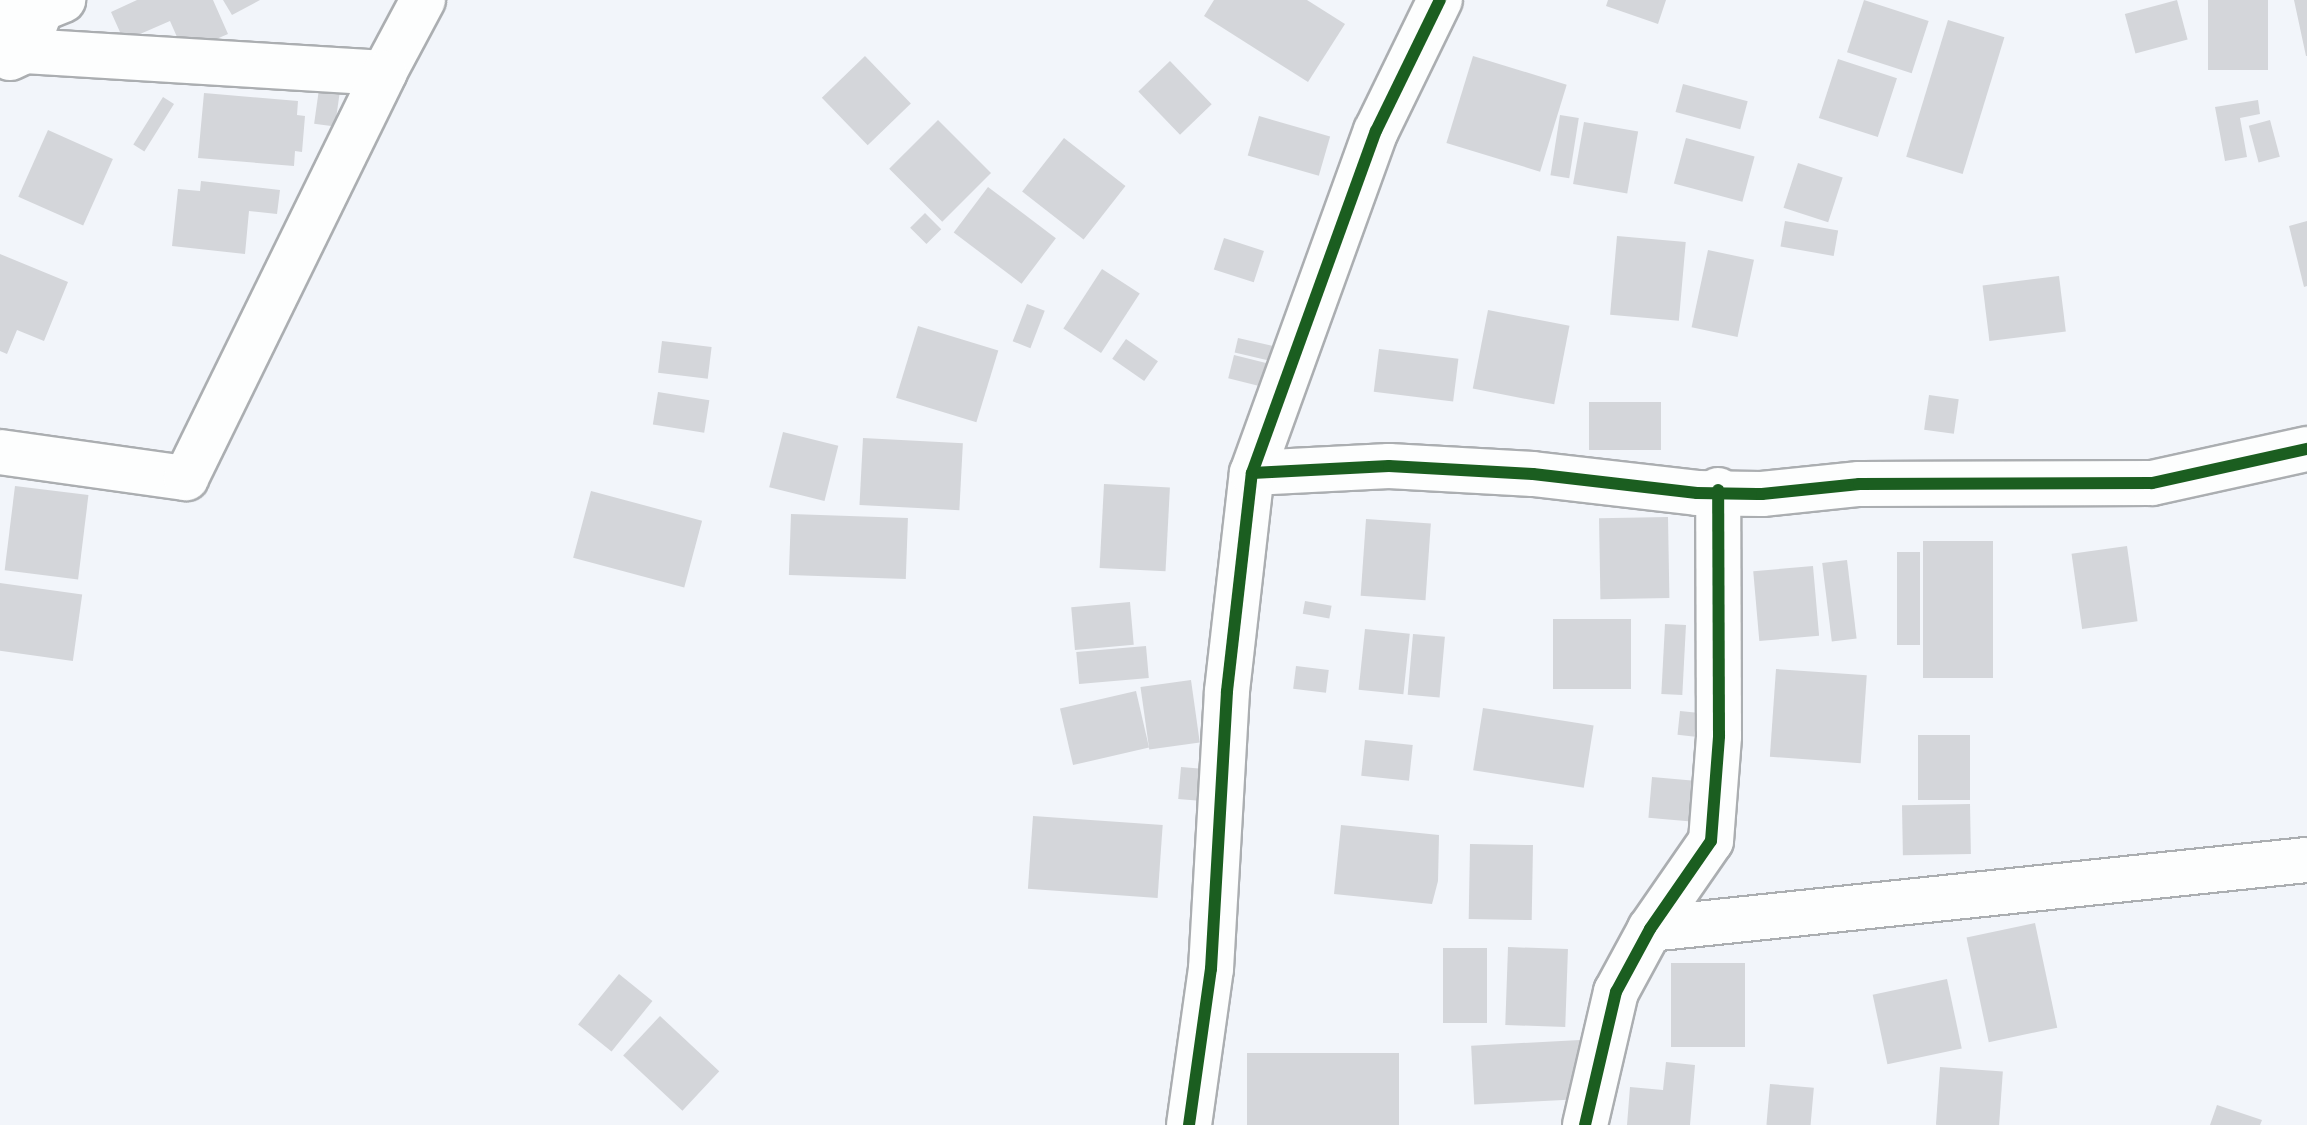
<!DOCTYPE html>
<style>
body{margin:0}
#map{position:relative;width:2307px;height:1125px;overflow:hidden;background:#f2f5fa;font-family:Cabin,sans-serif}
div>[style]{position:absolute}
.building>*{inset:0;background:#d4d6da;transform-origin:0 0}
.roads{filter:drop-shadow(2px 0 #abaeb1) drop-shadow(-2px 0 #abaeb1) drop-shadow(0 2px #abaeb1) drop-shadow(0 -2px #abaeb1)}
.minor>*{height:44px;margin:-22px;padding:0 22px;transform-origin:22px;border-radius:22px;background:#fdfefe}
.cycleway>*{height:12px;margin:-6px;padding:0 6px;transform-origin:6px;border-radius:6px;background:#1b5e20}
span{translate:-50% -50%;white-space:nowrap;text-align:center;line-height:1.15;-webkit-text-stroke:7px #fff;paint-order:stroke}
</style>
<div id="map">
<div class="building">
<div style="clip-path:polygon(137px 0,213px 0,228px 34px,184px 53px,170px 21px,124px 41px,111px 12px)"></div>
<div style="clip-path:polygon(223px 0,260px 0,232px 15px)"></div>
<div style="clip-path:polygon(1214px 0,1307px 0,1345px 24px,1308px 82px,1204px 16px)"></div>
<div style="clip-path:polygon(1608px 0,1666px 0,1658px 24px,1606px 6px)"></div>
<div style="left:1864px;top:0;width:68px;height:55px;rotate:18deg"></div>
<div style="left:2177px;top:0;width:41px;height:54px;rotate:75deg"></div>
<div style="left:2208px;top:0;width:60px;height:70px"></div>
<div style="clip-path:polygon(2294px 0,2307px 0,2307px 56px,2306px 56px)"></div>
<div style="left:1948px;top:20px;width:59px;height:143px;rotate:17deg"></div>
<div style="left:865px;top:56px;width:66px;height:60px;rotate:46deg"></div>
<div style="left:1473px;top:56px;width:98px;height:91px;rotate:17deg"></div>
<div style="left:1838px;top:59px;width:62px;height:62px;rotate:18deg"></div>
<div style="left:1170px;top:61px;width:60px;height:44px;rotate:46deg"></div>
<div style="left:1683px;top:84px;width:67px;height:29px;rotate:15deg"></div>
<div style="left:319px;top:89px;width:21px;height:35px;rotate:8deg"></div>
<div style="clip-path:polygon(204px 93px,298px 101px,297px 115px,305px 116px,302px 152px,295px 151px,294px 166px,198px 158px)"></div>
<div style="left:163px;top:97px;width:13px;height:56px;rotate:32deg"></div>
<div style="clip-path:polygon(2258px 100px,2260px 114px,2240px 118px,2247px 157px,2225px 161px,2215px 107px)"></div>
<div style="left:1560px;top:115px;width:19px;height:61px;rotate:9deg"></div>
<div style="left:1259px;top:116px;width:74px;height:41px;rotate:16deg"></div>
<div style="left:938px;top:120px;width:75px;height:69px;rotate:45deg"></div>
<div style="left:2270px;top:120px;width:38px;height:22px;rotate:75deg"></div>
<div style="left:1584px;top:122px;width:55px;height:63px;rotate:10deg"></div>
<div style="left:48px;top:130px;width:71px;height:73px;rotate:24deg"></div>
<div style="left:1064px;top:138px;width:78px;height:68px;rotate:38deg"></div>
<div style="left:1686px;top:138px;width:71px;height:47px;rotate:15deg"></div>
<div style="left:1798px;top:163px;width:47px;height:47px;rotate:18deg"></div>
<div style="clip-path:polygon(201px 181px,280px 190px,277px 214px,249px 211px,245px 254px,172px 246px,178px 189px,200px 191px)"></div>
<div style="left:988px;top:187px;width:85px;height:57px;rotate:37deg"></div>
<div style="left:925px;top:213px;width:23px;height:21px;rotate:45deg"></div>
<div style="left:1785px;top:221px;width:54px;height:26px;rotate:10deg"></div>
<div style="clip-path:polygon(2307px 221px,2307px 286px,2304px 287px,2289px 226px)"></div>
<div style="left:1617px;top:236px;width:69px;height:79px;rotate:5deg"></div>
<div style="left:1224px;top:238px;width:42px;height:33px;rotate:18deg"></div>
<div style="left:1708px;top:250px;width:47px;height:79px;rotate:12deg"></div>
<div style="clip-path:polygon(0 254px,68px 282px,44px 341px,17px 330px,7px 354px,0 351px)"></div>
<div style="left:1102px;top:269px;width:45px;height:71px;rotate:33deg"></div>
<div style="left:2059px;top:276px;width:56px;height:77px;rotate:83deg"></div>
<div style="left:1027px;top:304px;width:19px;height:40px;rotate:21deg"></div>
<div style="left:1488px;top:310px;width:83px;height:80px;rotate:11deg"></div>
<div style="left:918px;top:326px;width:84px;height:75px;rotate:17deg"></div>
<div style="left:1238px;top:338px;width:35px;height:15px;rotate:13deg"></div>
<div style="left:1126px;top:339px;width:39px;height:24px;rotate:35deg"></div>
<div style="left:662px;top:341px;width:50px;height:32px;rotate:7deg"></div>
<div style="left:1379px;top:349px;width:80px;height:43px;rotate:7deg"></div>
<div style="left:1234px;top:355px;width:34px;height:24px;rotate:14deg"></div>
<div style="left:658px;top:392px;width:52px;height:33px;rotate:9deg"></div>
<div style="left:1929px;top:395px;width:30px;height:35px;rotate:8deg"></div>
<div style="left:1589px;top:402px;width:72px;height:48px"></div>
<div style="left:783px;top:432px;width:57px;height:57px;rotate:14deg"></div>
<div style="left:863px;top:438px;width:100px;height:67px;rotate:3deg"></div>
<div style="left:1104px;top:484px;width:66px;height:84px;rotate:3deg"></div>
<div style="left:15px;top:486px;width:74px;height:85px;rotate:7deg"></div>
<div style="left:591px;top:491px;width:115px;height:69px;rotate:15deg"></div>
<div style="left:791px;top:514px;width:117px;height:61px;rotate:2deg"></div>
<div style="left:1668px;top:517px;width:81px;height:69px;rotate:89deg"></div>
<div style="left:1366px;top:519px;width:65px;height:77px;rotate:4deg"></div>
<div style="left:1993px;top:541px;width:137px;height:70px;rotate:90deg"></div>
<div style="left:2127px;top:546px;width:76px;height:56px;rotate:82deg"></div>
<div style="left:1897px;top:552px;width:23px;height:93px"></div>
<div style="left:1847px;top:560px;width:79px;height:25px;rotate:83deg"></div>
<div style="left:1813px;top:566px;width:70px;height:60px;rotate:85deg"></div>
<div style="left:0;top:583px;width:83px;height:67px;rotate:8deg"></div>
<div style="left:1305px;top:601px;width:27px;height:13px;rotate:10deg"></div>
<div style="left:1130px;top:602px;width:43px;height:59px;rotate:85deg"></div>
<div style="left:1553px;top:619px;width:78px;height:70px"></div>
<div style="left:1665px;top:624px;width:21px;height:70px;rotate:3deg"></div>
<div style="left:1365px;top:629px;width:45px;height:61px;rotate:6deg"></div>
<div style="left:1413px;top:634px;width:32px;height:61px;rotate:5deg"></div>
<div style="left:1146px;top:646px;width:32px;height:70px;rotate:85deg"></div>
<div style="left:1296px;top:666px;width:33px;height:23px;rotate:7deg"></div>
<div style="left:1776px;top:669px;width:91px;height:88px;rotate:4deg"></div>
<div style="left:1191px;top:680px;width:63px;height:51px;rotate:82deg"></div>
<div style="left:1136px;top:691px;width:58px;height:78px;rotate:77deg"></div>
<div style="left:1483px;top:708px;width:112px;height:63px;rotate:9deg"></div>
<div style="left:1680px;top:711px;width:27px;height:24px;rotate:6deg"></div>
<div style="left:1918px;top:735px;width:52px;height:65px"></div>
<div style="left:1365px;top:740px;width:48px;height:36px;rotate:6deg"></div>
<div style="left:1181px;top:767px;width:21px;height:32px;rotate:5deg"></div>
<div style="left:1652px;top:777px;width:54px;height:41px;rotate:5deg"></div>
<div style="left:1970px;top:804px;width:50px;height:68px;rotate:89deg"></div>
<div style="left:1033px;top:816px;width:130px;height:73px;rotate:4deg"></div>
<div style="clip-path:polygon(1341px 825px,1439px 835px,1438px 881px,1432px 904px,1334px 894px)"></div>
<div style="left:1470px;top:844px;width:63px;height:75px;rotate:1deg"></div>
<div style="left:2035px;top:923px;width:107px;height:70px;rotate:78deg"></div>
<div style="left:1508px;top:947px;width:60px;height:78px;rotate:2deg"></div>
<div style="left:1443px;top:948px;width:44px;height:75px"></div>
<div style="left:1671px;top:963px;width:74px;height:84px"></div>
<div style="left:619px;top:974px;width:43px;height:65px;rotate:39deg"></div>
<div style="left:1947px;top:979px;width:71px;height:76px;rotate:78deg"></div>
<div style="left:660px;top:1016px;width:81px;height:54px;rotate:43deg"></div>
<div style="left:1580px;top:1040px;width:59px;height:109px;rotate:87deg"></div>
<div style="left:1399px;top:1053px;width:72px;height:152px;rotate:90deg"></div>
<div style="clip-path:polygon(1666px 1062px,1695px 1065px,1690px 1125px,1627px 1125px,1630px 1087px,1663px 1090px)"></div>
<div style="left:1940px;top:1067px;width:63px;height:58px;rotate:4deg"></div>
<div style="left:1770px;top:1084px;width:44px;height:41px;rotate:5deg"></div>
<div style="clip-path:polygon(2217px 1105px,2262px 1120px,2260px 1125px,2210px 1125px)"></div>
</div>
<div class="roads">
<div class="minor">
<div style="left:3px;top:0;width:56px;rotate:66.7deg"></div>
<div style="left:25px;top:51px;width:360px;rotate:3.5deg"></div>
<div style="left:384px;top:73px;width:83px;rotate:-61.9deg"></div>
<div style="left:10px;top:58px;width:17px;rotate:-25deg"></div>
<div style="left:25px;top:51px;width:45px;rotate:-69.1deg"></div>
<div style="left:41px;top:9px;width:24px;rotate:-22deg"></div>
<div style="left:0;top:452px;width:188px;rotate:8deg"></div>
<div style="left:186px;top:478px;width:451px;rotate:-63.9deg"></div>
<div style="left:1252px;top:473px;width:137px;rotate:-2.9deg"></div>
<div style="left:1389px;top:466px;width:144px;rotate:3.2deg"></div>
<div style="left:1533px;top:474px;width:165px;rotate:6.6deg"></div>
<div style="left:1697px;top:493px;width:65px;rotate:0.9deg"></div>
<div style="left:1762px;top:494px;width:98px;rotate:-5.9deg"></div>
<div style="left:1859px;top:484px;width:293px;rotate:-0.2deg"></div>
<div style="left:2152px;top:483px;width:159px;rotate:-12.4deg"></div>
<div style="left:1650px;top:929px;width:661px;rotate:-6deg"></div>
<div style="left:1189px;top:1125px;width:158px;rotate:-82deg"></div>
<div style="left:1211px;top:969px;width:278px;rotate:-86.7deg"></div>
<div style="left:1227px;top:691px;width:219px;rotate:-83.5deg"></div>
<div style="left:1252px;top:473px;width:364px;rotate:-70.1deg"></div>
<div style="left:1376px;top:131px;width:146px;rotate:-64deg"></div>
<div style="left:1585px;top:1125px;width:137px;rotate:-76.9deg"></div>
<div style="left:1616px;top:992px;width:72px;rotate:-61.6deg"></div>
<div style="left:1650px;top:929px;width:107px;rotate:-55.3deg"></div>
<div style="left:1711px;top:841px;width:105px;rotate:-85.6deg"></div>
<div style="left:1719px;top:736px;width:246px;rotate:-90.2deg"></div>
</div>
</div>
<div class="cycleway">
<div style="left:1252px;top:473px;width:137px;rotate:-2.9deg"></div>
<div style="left:1389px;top:466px;width:144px;rotate:3.2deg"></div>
<div style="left:1533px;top:474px;width:165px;rotate:6.6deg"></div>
<div style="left:1697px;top:493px;width:65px;rotate:0.9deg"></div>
<div style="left:1762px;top:494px;width:98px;rotate:-5.9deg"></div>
<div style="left:1859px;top:484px;width:293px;rotate:-0.2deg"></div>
<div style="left:2152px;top:483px;width:159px;rotate:-12.4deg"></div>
<div style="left:1189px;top:1125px;width:158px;rotate:-82deg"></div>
<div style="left:1211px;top:969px;width:278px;rotate:-86.7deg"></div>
<div style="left:1227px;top:691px;width:219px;rotate:-83.5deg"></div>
<div style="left:1252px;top:473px;width:364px;rotate:-70.1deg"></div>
<div style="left:1376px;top:131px;width:146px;rotate:-64deg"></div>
<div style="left:1585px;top:1125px;width:137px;rotate:-76.9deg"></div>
<div style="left:1616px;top:992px;width:72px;rotate:-61.6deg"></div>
<div style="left:1650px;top:929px;width:107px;rotate:-55.3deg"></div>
<div style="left:1711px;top:841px;width:105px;rotate:-85.6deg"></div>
<div style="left:1719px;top:736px;width:246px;rotate:-90.2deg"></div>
</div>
</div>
